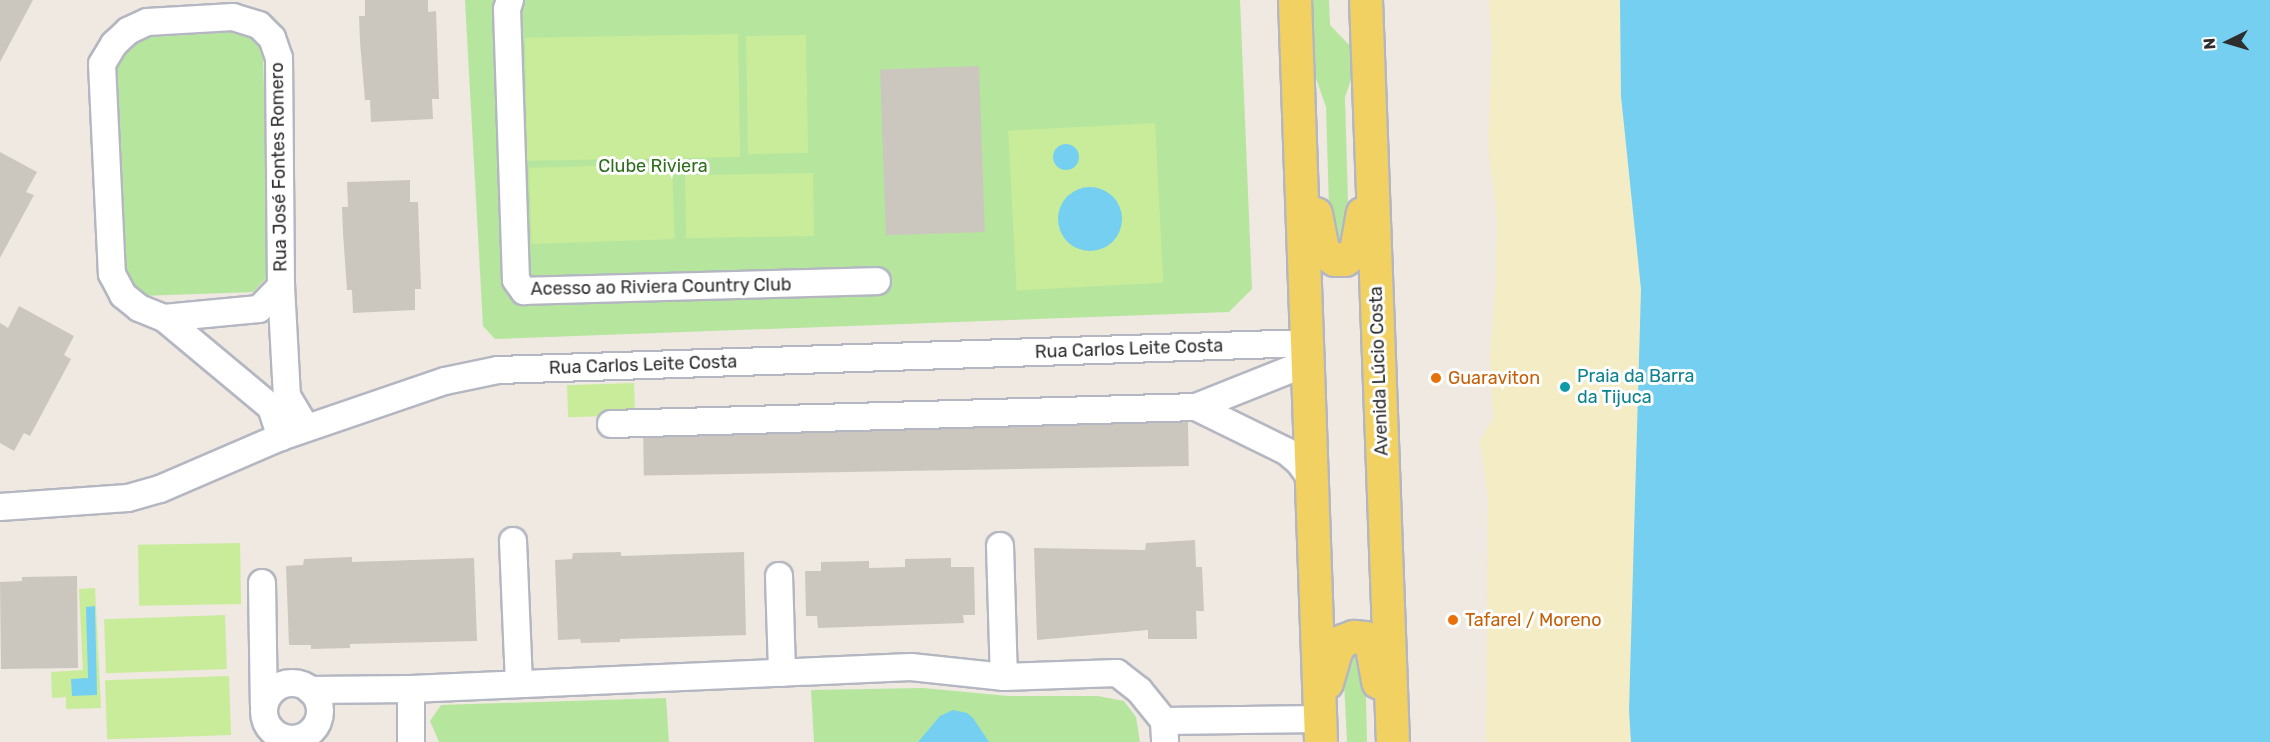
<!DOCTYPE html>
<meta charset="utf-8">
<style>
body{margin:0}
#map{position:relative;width:2270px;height:742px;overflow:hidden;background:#efe9e1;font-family:Rubik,sans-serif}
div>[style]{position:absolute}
.green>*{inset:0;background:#b6e59e}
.sand>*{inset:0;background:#f3ecc5}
.pitch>*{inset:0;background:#c9ec9a;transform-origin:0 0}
.water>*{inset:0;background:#75cff0}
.round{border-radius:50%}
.building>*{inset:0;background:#cbc7bf;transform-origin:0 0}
.roads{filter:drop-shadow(2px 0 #b4b7c1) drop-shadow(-2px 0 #b4b7c1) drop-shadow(0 2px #b4b7c1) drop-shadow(0 -2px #b4b7c1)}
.minor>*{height:26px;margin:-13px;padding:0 13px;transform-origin:13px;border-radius:13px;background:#fff}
.minor>.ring{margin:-13px;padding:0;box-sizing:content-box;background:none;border:26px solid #fff;border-radius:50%}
.major>*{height:32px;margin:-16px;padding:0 16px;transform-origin:16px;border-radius:16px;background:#f2d163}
.dots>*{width:16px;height:16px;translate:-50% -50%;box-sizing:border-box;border:3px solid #fff;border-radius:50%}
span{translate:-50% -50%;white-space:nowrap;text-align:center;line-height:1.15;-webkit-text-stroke:6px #fff;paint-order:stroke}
.park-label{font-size:18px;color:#2c6e1b}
.street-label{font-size:18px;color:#2e2e2e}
.culture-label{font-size:18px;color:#0d838f}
.left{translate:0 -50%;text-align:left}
.food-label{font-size:18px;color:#c56008}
.north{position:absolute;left:2198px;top:12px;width:60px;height:60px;-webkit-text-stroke:4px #fff;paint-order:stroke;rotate:265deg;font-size:16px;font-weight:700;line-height:24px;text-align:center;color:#2e2e2e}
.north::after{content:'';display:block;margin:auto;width:21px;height:27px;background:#2e2e2e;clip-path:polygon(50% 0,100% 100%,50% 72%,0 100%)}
</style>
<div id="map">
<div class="green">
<div style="clip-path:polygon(465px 0,1240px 0,1252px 289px,1229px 312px,495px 339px,483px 326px)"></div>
<div style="clip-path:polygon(1310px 0,1329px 0,1330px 25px,1353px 49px,1353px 74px,1345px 97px,1349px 237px,1344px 246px,1334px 247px,1330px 240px,1326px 107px,1313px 70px)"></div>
<div style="clip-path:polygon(250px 31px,263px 52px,269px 275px,253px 292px,140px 296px,123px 271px,115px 63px,137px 38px)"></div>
<div style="clip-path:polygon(1355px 652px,1365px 658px,1367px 742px,1347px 742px,1343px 660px)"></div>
<div style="clip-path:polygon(923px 688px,1008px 696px,1098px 696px,1124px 701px,1136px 717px,1140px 742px,814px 742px,811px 690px)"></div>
<div style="clip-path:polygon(666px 698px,669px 742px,439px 742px,430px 721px,441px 705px)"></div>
</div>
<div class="sand">
<div style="clip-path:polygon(1489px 0,1620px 0,1621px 96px,1641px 289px,1629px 711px,1631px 742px,1486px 742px,1488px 499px,1480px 440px,1493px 418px,1490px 355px,1496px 280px,1497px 216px,1488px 146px,1492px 45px)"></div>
</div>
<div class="pitch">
<div style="left:738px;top:34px;width:123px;height:213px;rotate:89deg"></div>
<div style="left:806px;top:35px;width:118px;height:60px;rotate:89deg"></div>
<div style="left:1155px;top:123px;width:160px;height:147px;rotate:87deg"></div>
<div style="left:672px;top:163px;width:76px;height:143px;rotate:88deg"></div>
<div style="left:813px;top:173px;width:63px;height:128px;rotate:89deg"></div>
<div style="left:634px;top:383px;width:32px;height:67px;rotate:88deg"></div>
<div style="left:240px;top:543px;width:61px;height:102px;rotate:89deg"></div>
<div style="clip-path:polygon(95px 588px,101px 708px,66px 709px,66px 697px,52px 698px,51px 672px,83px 670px,79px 589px)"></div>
<div style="left:225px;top:615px;width:54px;height:121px;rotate:88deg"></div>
<div style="left:229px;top:676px;width:59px;height:124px;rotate:88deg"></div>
</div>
<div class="water">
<div style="clip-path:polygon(1620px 0,2270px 0,2270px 742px,1631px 742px,1629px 711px,1641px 289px,1621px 96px)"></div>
<div class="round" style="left:1053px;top:144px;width:26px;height:26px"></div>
<div class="round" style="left:1058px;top:187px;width:64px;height:64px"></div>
<div style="clip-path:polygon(95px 606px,97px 695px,72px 696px,71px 679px,88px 678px,86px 607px)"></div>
<div style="clip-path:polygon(953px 710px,967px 713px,973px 718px,989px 742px,918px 742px,940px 716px)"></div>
</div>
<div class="building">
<div style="clip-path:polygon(0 0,33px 0,0 62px)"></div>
<div style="clip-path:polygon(365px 0,428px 0,428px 12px,436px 11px,439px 99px,432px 99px,433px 119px,371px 122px,370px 100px,365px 100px,360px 42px,359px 16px,365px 16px)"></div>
<div style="left:979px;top:66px;width:166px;height:99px;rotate:88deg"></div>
<div style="clip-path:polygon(0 152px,37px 172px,26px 192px,34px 195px,0 258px)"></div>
<div style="clip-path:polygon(410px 180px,410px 202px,418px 202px,421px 289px,415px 289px,415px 310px,353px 313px,352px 290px,347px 290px,343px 233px,342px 207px,348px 207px,347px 182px)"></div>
<div style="clip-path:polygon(19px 306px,74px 336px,64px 355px,71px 359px,30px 436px,24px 433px,14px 451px,0 443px,0 323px,8px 328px)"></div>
<div style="left:1188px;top:422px;width:44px;height:545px;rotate:89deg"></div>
<div style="clip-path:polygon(1195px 540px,1196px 567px,1202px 567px,1204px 611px,1196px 611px,1197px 639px,1148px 639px,1148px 630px,1037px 640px,1034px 548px,1145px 550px,1146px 543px)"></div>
<div style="clip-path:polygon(621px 552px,621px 556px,744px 552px,746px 635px,620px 639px,620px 642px,581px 643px,580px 639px,558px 640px,555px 560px,572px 559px,573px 553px)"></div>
<div style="clip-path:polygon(352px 557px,352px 562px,474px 558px,477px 641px,350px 644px,350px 648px,311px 649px,311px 645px,289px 645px,286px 566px,303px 565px,304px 559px)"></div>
<div style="clip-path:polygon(951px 558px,951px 567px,974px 567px,975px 615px,963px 615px,964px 623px,818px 628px,817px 616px,806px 616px,805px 571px,821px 571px,821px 562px,869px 561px,869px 568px,905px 567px,905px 559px)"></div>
<div style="clip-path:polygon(77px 576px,78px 668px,1px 669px,0 582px,22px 581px,22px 577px)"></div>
</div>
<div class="roads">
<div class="minor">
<div style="left:510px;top:0;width:9px;rotate:108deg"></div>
<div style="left:507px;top:9px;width:271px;rotate:88.1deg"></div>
<div style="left:516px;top:280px;width:14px;rotate:54deg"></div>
<div style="left:524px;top:291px;width:353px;rotate:-1.6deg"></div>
<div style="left:281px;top:286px;width:110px;rotate:86.9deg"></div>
<div style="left:287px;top:396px;width:37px;rotate:59deg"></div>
<div style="left:164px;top:318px;width:95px;rotate:-5.4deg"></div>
<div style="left:259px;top:309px;width:32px;rotate:-46deg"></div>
<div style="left:281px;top:286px;width:228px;rotate:-90.5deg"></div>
<div style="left:279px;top:58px;width:21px;rotate:-109deg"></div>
<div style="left:272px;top:38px;width:18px;rotate:-135deg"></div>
<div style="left:259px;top:25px;width:27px;rotate:-163deg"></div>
<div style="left:233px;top:17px;width:86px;rotate:176.7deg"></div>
<div style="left:147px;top:22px;width:21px;rotate:155deg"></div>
<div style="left:128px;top:31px;width:19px;rotate:137deg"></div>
<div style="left:114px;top:44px;width:23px;rotate:121deg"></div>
<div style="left:102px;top:64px;width:210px;rotate:87.3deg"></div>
<div style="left:112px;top:274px;width:24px;rotate:62deg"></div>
<div style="left:123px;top:295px;width:21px;rotate:39deg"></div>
<div style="left:139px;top:308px;width:27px;rotate:22deg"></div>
<div style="left:164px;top:318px;width:139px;rotate:39.8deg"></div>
<div style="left:271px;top:407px;width:32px;rotate:72deg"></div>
<div style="left:1196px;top:407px;width:100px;rotate:26.1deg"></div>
<div style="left:1286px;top:451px;width:17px;rotate:40deg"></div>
<div style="left:1299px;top:462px;width:24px;rotate:54deg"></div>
<div style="left:611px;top:424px;width:585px;rotate:-1.66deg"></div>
<div style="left:1196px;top:407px;width:122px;rotate:-21.7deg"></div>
<div style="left:0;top:507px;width:128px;rotate:-4deg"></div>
<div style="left:128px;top:498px;width:33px;rotate:-16deg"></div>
<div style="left:160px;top:489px;width:132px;rotate:-23.3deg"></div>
<div style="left:281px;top:437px;width:173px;rotate:-18.9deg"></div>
<div style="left:445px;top:381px;width:54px;rotate:-11.7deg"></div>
<div style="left:498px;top:370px;width:810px;rotate:-1.91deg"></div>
<div style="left:513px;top:541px;width:143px;rotate:87.6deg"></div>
<div style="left:1000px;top:546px;width:131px;rotate:88.3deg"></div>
<div style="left:779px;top:576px;width:97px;rotate:88.2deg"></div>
<div style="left:262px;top:583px;width:121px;rotate:89.1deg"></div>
<div class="ring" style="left:264px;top:683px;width:30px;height:30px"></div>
<div style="left:310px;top:690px;width:101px;rotate:-0.6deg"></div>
<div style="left:411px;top:689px;width:500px;rotate:-2.52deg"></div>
<div style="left:911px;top:667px;width:94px;rotate:6.1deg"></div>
<div style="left:1004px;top:677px;width:113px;rotate:-2deg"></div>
<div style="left:1117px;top:673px;width:28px;rotate:38deg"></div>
<div style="left:1139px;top:690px;width:40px;rotate:51deg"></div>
<div style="left:1164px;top:721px;width:21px;rotate:87deg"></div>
<div style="left:1164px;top:721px;width:156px;rotate:-0.7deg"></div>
<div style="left:411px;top:742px;width:53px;rotate:-90deg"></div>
</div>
<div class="major">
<div style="left:1295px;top:0;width:742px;rotate:87.99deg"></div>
<div style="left:1366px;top:0;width:742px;rotate:87.92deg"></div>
<div style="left:1316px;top:214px;width:38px;rotate:79deg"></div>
<div style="left:1323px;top:251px;width:15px;rotate:37deg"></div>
<div style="left:1335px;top:260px;width:10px"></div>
<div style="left:1345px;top:260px;width:14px;rotate:-36deg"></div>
<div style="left:1356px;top:252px;width:39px;rotate:-80deg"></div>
<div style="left:1327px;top:683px;width:33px;rotate:-74deg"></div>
<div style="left:1336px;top:651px;width:12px;rotate:-55deg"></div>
<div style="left:1343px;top:641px;width:12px;rotate:-20deg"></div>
<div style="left:1354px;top:637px;width:11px;rotate:5deg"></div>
<div style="left:1365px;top:638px;width:11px;rotate:52deg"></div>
<div style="left:1372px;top:647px;width:36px;rotate:80deg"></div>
</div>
</div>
<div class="dots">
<div style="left:1436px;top:378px;background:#e8710a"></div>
<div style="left:1565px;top:387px;background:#0f9aa8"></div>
<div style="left:1453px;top:620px;background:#e8710a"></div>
</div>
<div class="park-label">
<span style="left:653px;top:166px">Clube Riviera</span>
</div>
<div class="street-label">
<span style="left:279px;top:167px;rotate:-91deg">Rua José Fontes Romero</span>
<span style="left:661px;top:287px;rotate:-1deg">Acesso ao Riviera Country Club</span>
<span style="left:1129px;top:349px;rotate:-2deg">Rua Carlos Leite Costa</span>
<span style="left:643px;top:365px;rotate:-2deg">Rua Carlos Leite Costa</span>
<span style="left:1379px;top:371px;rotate:-92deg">Avenida Lúcio Costa</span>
</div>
<div class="culture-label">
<span class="left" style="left:1577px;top:387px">Praia da Barra<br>da Tijuca</span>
</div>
<div class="food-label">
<span class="left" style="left:1448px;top:378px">Guaraviton</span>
<span class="left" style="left:1465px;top:620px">Tafarel / Moreno</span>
</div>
<div class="north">N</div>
</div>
